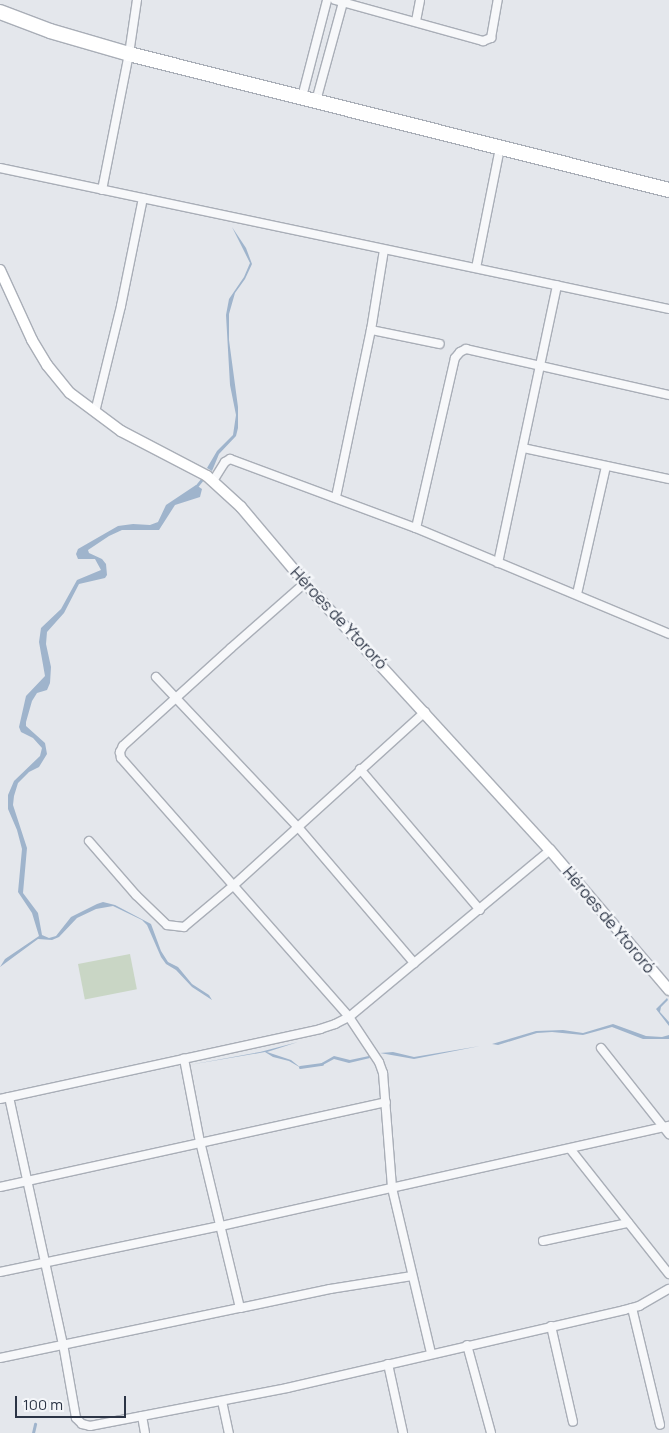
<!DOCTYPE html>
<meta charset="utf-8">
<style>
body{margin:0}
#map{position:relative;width:669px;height:1433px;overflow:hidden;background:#e4e7ec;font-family:Manrope,sans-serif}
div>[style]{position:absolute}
.green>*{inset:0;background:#c9d6c5;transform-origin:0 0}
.water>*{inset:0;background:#9fb4cc}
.stream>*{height:2.5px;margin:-1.25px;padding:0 1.25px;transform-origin:1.25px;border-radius:1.25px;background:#9fb4cc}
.roads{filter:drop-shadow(1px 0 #a9aeb7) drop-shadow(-1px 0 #a9aeb7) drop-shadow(0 1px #a9aeb7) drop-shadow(0 -1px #a9aeb7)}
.street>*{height:8px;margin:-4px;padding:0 4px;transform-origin:4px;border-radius:4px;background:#f7f8fa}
.secondary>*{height:10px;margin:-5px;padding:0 5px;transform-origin:5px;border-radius:5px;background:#fff}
.highway>*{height:14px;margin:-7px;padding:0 7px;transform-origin:7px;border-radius:7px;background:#fff}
span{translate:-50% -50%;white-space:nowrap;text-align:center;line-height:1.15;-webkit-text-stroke:5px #f4f6f9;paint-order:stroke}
.street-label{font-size:16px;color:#2b3445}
.scale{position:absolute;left:15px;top:1396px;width:111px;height:22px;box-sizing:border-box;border:2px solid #2b3445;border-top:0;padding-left:6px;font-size:15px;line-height:18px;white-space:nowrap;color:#2b3445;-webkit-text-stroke:4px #f4f6f9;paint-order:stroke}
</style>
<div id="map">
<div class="green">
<div style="left:130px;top:954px;width:36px;height:53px;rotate:79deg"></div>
</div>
<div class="water">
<div style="clip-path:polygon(232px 227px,246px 248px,252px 264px,245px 279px,235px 293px,229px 314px,229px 340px,238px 407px,238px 428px,236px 436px,219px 454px,212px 471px,207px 468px,217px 451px,233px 435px,236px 415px,230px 385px,226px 315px,229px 299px,244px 277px,250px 263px)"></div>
<div style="clip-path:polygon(196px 485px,202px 489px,200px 497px,175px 505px,159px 530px,122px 530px,109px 536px,88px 550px,89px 553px,102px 559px,106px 564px,107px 575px,105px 578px,79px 584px,64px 613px,47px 632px,46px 644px,51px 667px,50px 683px,47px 690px,37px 693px,32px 701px,26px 722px,26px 726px,45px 743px,47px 754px,39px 767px,29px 772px,18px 783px,14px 796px,13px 805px,27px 848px,23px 893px,38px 913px,42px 935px,49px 938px,56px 936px,71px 917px,97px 904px,103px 902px,115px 905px,151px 924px,161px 951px,168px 962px,178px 967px,192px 984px,209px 995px,212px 1000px,192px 987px,176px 970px,166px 964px,161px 957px,147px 925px,142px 920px,113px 906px,96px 909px,77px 918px,59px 937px,52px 940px,38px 939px,0 967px,5px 959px,39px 936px,32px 913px,18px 892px,22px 849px,17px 830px,8px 809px,8px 795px,14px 781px,40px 756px,42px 748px,33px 738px,21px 732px,19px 727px,26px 696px,45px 676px,39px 642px,41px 628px,61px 609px,77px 580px,101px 570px,95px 559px,78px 559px,76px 554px,78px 549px,118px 526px,133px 524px,150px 525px,158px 522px,166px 505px)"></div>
<div style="clip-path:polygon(667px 998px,668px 1000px,661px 1007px,660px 1012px,669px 1022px,669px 1026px,656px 1009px)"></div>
<div style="clip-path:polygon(613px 1024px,646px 1036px,662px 1037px,669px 1035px,669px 1039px,643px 1039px,612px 1027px,583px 1035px,552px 1032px,537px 1033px,498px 1045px,492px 1044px,536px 1031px,563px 1030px,583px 1033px)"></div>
<div style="clip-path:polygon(298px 1042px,267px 1052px,291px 1060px,301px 1068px,289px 1061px,273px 1057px,265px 1052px,189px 1065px,260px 1052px)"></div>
<div style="clip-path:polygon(480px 1046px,414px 1059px,380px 1053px,393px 1052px,414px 1057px)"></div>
<div style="clip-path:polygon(334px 1056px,350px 1060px,369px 1056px,370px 1058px,349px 1063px,334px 1059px,321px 1066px,320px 1064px)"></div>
</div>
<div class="stream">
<div style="left:195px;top:488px;width:13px;rotate:-51deg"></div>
<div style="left:300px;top:1067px;width:22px;rotate:-8deg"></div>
<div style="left:33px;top:1433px;width:9px;rotate:-77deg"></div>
</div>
<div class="roads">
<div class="street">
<div style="left:335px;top:0;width:154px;rotate:15.5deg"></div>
<div style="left:483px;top:41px;width:9px;rotate:-21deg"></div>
<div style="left:491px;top:38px;width:39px;rotate:-80deg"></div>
<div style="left:416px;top:21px;width:21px;rotate:-79deg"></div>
<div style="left:302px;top:97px;width:100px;rotate:-75.5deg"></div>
<div style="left:316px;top:101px;width:103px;rotate:-74.7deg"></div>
<div style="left:0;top:168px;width:684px;rotate:11.9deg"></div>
<div style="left:102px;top:190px;width:139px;rotate:-78.8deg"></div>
<div style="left:129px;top:54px;width:55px;rotate:-81.6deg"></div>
<div style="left:476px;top:268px;width:122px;rotate:-78.7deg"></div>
<div style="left:371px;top:330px;width:70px;rotate:11.5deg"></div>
<div style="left:95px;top:412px;width:109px;rotate:-76.2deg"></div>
<div style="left:121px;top:306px;width:110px;rotate:-78.5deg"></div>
<div style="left:523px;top:448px;width:149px;rotate:12deg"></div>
<div style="left:213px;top:481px;width:22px;rotate:-58deg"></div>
<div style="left:225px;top:462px;width:6px;rotate:-31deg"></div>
<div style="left:230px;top:459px;width:198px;rotate:20.4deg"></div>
<div style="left:416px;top:528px;width:274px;rotate:22.7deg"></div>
<div style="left:336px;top:497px;width:171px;rotate:-78.2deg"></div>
<div style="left:371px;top:330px;width:81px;rotate:-80.8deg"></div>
<div style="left:416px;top:528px;width:174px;rotate:-77.1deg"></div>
<div style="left:455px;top:358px;width:8px;rotate:-50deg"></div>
<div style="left:460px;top:352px;width:7px;rotate:-27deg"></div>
<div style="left:466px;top:349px;width:208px;rotate:12.8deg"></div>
<div style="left:498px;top:563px;width:284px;rotate:-78deg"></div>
<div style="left:305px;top:583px;width:98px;rotate:138.7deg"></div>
<div style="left:231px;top:648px;width:146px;rotate:137.8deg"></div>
<div style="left:123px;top:746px;width:7px;rotate:117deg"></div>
<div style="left:120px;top:752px;width:6px;rotate:81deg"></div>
<div style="left:121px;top:758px;width:345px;rotate:48.6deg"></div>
<div style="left:349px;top:1017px;width:54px;rotate:56.3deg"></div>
<div style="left:379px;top:1062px;width:12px;rotate:70deg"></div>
<div style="left:383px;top:1073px;width:115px;rotate:85.5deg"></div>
<div style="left:392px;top:1188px;width:170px;rotate:76.7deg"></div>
<div style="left:577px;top:594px;width:131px;rotate:-77.2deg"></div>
<div style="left:156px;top:677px;width:207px;rotate:46.6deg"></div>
<div style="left:298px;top:827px;width:179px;rotate:49.5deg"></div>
<div style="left:360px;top:769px;width:185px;rotate:49.6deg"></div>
<div style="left:89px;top:841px;width:72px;rotate:49deg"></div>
<div style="left:136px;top:895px;width:43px;rotate:44.1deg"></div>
<div style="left:167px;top:925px;width:17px;rotate:7deg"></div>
<div style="left:184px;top:927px;width:65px;rotate:-40deg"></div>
<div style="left:234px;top:885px;width:258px;rotate:-42.2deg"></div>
<div style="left:601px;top:1048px;width:110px;rotate:51.7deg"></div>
<div style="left:9px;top:1097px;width:253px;rotate:77.7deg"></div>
<div style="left:63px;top:1344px;width:75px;rotate:80deg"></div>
<div style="left:76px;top:1418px;width:8px;rotate:45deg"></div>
<div style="left:82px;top:1424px;width:8px;rotate:14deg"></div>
<div style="left:90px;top:1426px;width:201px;rotate:-10.9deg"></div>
<div style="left:287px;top:1388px;width:346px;rotate:-13deg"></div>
<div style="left:624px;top:1310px;width:16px;rotate:-15deg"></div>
<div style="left:639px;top:1306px;width:34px;rotate:-30deg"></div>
<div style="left:0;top:1099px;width:328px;rotate:-12.3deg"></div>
<div style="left:320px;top:1029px;width:16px;rotate:-18deg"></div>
<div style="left:335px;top:1024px;width:16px;rotate:-27deg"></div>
<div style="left:349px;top:1017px;width:261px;rotate:-39.7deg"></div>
<div style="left:571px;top:1150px;width:158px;rotate:51.7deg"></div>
<div style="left:0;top:1187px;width:395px;rotate:-12.4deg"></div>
<div style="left:543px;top:1241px;width:87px;rotate:-12deg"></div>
<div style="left:0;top:1272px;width:226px;rotate:-11.8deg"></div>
<div style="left:221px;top:1226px;width:459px;rotate:-12.6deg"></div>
<div style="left:240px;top:1308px;width:92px;rotate:-11.9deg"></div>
<div style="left:330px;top:1289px;width:83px;rotate:-9deg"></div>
<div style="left:632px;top:1308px;width:120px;rotate:76.5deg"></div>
<div style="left:551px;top:1326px;width:98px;rotate:77.1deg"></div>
<div style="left:467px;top:1345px;width:91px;rotate:74.7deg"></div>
<div style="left:0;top:1358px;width:245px;rotate:-11.8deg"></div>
<div style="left:240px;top:1308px;width:171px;rotate:-103.5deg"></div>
<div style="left:200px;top:1142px;width:85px;rotate:-100.9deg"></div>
<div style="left:388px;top:1364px;width:71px;rotate:77.7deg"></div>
<div style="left:222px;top:1401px;width:33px;rotate:78deg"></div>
<div style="left:142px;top:1416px;width:17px;rotate:80deg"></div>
</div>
<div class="secondary">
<div style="left:0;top:270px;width:77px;rotate:65.4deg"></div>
<div style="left:32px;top:340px;width:29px;rotate:59deg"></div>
<div style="left:47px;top:365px;width:36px;rotate:51deg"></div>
<div style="left:70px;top:393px;width:64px;rotate:36.7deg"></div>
<div style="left:121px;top:431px;width:97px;rotate:27.6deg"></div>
<div style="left:207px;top:476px;width:46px;rotate:42.4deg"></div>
<div style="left:241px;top:507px;width:99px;rotate:49.9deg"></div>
<div style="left:305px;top:583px;width:362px;rotate:47.5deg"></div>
<div style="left:550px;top:850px;width:184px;rotate:49.6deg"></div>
</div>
<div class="highway">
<div style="left:0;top:12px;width:53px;rotate:20.8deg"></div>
<div style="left:50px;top:31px;width:82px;rotate:16.2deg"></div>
<div style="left:129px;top:54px;width:557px;rotate:14.14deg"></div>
</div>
</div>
<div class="street-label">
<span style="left:339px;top:618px;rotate:47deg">Héroes de Ytororó</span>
<span style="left:609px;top:920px;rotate:50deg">Héroes de Ytororó</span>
</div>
<div class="scale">100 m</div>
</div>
